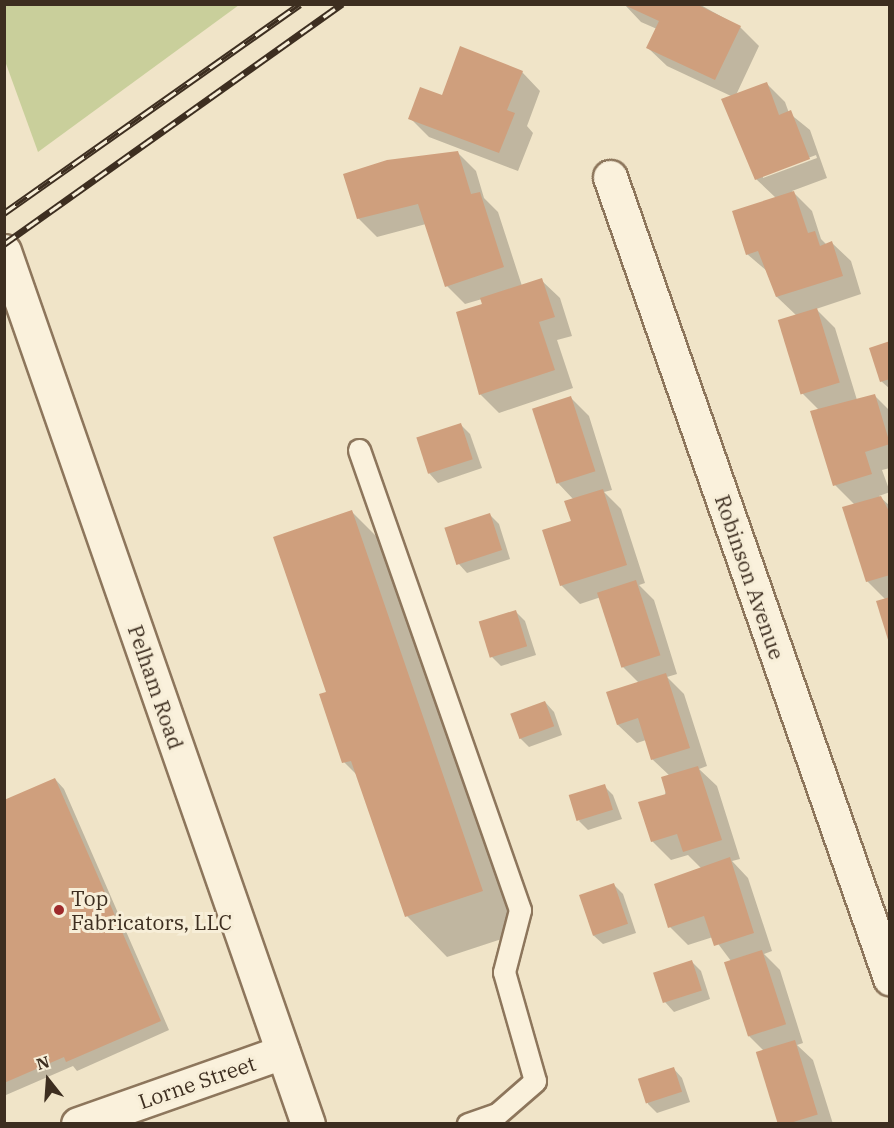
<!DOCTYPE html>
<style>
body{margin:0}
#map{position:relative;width:894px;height:1128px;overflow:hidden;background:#f0e4c8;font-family:"IBM Plex Serif",serif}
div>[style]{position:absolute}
.green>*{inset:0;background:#c9cf9b}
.shadow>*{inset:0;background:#0003}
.building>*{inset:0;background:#cf9f7d;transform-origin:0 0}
.roads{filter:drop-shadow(2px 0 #8d765c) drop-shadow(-2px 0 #8d765c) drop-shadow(0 2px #8d765c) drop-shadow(0 -2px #8d765c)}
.service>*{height:21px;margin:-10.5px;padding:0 10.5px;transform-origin:10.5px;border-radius:10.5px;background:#faf1dc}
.minor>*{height:33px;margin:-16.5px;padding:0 16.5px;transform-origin:16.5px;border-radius:16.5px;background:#faf1dc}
.secondary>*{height:33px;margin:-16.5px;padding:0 16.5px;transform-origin:16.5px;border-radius:16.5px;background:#faf1dc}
.rail>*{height:7px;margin-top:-3.5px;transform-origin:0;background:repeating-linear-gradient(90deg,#f7eed8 0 14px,#3d2e20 0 28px);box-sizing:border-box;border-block:2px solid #3d2e20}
.dots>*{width:16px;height:16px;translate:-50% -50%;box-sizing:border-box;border:3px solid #f7eed8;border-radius:50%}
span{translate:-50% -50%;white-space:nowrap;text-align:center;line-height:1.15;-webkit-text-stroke:6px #f7eed8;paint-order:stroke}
.street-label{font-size:21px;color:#3d2e20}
.poi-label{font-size:21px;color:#3d2e20}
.left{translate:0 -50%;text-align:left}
.frame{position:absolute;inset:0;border:6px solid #3d2e20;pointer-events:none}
.north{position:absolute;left:18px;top:1050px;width:60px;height:60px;-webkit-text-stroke:4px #f7eed8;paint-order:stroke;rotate:343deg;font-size:16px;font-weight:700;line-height:24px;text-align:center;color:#3d2e20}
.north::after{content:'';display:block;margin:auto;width:21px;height:27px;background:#3d2e20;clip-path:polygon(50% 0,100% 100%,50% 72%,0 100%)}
</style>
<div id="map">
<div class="green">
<div style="clip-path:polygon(5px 4px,239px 4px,239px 5px,38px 152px,5px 61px)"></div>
</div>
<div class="shadow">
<div style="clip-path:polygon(evenodd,624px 4px,699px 4px,740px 27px,759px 46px,736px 95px,767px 84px,785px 102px,789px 113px,810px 130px,827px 178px,792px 191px,812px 211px,821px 239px,827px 245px,832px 243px,851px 261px,861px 294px,816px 309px,835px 328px,857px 400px,874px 395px,890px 411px,890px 468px,882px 470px,890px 492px,879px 496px,890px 506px,890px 640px,885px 599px,867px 581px,855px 505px,835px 485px,819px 410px,803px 394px,797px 316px,777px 297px,768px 272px,747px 254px,776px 198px,756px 179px,731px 96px,667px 66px,648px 48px,657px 29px,641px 22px,624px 4px,816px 155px,817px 158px,763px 178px,763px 175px,816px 155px)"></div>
<div style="clip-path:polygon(522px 72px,540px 91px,527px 126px,533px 133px,518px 171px,429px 137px,410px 118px,443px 97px)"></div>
<div style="clip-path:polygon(457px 152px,476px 171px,484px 198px,498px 212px,522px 286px,541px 280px,560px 298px,572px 336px,557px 340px,573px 388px,499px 413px,480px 394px,482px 299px,465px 304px,447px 286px,426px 224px,377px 237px,358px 218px)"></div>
<div style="clip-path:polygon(890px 343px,890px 389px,881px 381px)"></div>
<div style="clip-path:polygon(571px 398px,589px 416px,612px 490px,604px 492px,621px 509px,645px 583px,639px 585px,654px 600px,677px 674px,667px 677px,684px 694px,707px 766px,699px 769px,717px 786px,740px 859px,732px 861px,748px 878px,772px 951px,764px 954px,780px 970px,803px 1043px,797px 1045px,813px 1060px,833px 1124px,780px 1124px,764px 1051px,748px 1035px,731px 961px,713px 937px,688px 945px,670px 927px,702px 869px,688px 855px,671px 860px,652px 841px,670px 776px,652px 759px,646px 740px,637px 743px,618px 725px,608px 693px,639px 683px,622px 666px,601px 597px,580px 604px,561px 585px,574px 500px,557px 482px)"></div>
<div style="clip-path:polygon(461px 425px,470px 434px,482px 468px,438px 483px,429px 473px)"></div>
<div style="clip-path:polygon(351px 511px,392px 552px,523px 932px,447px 957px,407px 916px,359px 777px,344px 762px,328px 693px)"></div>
<div style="clip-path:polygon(490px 515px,499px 524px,510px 559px,467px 573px,458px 563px)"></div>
<div style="clip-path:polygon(516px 612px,525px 621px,536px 655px,501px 666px,492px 657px)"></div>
<div style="clip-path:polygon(545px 702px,554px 712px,562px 735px,529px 747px,520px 738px)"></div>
<div style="clip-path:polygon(55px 779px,64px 789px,169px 1030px,77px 1071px,73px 1066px,6px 1095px,4px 801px)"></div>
<div style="clip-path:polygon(604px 786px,613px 795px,622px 819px,588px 830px,579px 821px)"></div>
<div style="clip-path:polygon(614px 885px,623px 894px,636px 933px,603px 944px,593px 935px)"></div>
<div style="clip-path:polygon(691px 961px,701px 971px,710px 999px,674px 1012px,665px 1002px)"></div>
<div style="clip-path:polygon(673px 1068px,682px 1078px,690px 1102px,657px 1113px,648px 1104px,640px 1079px)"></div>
</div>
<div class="building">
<div style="clip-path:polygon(622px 4px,696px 4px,741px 26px,715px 80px,646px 48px,659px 21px)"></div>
<div style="clip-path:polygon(460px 46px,523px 71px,507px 110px,515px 113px,499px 153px,408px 119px,420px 87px,442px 95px)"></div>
<div style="clip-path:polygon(767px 82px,779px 115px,791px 110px,810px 159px,755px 180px,721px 99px)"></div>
<div style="clip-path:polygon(458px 151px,471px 194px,480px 192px,504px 267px,445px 287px,418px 204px,357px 219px,343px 174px,387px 160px)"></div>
<div style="clip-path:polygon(794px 191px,808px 233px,815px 231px,820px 246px,832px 241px,843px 276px,776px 297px,758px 251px,746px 255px,732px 211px)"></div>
<div style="clip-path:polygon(542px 278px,555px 317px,539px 322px,555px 370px,479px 395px,456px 312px,482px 304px,480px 298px)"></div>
<div style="left:817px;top:308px;width:78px;height:41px;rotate:73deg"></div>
<div style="clip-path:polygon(890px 341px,890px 379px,880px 382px,869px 348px)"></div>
<div style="clip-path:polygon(875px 394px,890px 444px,865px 452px,872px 474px,833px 486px,810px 411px)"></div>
<div style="left:571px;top:396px;width:79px;height:41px;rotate:72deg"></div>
<div style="left:461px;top:423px;width:38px;height:47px;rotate:72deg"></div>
<div style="clip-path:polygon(603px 489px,627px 565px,560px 586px,542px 530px,571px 521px,564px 501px)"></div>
<div style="clip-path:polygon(881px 496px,890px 513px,890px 575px,866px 582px,842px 507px)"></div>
<div style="clip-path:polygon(352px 510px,483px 891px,405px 917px,351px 761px,342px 763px,319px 694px,326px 692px,273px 537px)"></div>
<div style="left:490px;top:513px;width:39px;height:48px;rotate:72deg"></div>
<div style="left:636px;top:580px;width:79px;height:41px;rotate:72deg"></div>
<div style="clip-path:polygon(890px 597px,890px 643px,889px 643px,876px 601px)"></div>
<div style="left:516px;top:610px;width:38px;height:39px;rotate:73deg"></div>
<div style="clip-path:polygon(666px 673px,690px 748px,651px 760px,638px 718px,617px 725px,606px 692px)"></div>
<div style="left:545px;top:701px;width:27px;height:37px;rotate:70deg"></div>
<div style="clip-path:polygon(698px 766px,722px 840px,683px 852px,677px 834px,651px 842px,638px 802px,666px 794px,661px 777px)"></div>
<div style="clip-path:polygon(55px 778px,161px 1021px,66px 1062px,64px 1057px,4px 1083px,4px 800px)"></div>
<div style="left:605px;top:784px;width:27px;height:38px;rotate:73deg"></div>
<div style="clip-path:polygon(730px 857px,754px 933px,714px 946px,704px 916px,668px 928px,654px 884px)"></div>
<div style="left:614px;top:883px;width:43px;height:37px;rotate:71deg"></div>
<div style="left:762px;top:950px;width:78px;height:40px;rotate:72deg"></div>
<div style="left:692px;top:960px;width:32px;height:41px;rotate:72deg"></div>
<div style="left:795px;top:1040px;width:78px;height:41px;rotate:73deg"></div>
<div style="left:674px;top:1067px;width:26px;height:38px;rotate:72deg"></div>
</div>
<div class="roads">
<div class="service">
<div style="left:359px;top:450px;width:487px;rotate:70.7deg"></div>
<div style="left:520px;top:910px;width:64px;rotate:104.5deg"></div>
<div style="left:504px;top:972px;width:113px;rotate:74.1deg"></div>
<div style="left:535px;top:1081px;width:50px;rotate:139deg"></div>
<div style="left:497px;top:1114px;width:31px;rotate:161deg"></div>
</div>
<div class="minor">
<div style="left:610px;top:177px;width:849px;rotate:70.73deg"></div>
<div style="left:78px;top:1124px;width:217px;rotate:-19.4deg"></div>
</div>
<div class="secondary">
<div style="left:4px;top:251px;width:924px;rotate:70.8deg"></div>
</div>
</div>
<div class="rail">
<div style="left:4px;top:213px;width:362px;rotate:-35.2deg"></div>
<div style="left:4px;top:244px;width:415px;rotate:-35.4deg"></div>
</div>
<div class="dots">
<div style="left:59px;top:910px;background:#9e2a2b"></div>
</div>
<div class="street-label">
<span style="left:750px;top:577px;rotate:71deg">Robinson Avenue</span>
<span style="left:156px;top:687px;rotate:71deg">Pelham Road</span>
<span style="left:197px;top:1082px;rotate:-19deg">Lorne Street</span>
</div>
<div class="poi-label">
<span class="left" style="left:71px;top:910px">Top<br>Fabricators, LLC</span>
</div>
<div class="frame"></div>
<div class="north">N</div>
</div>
